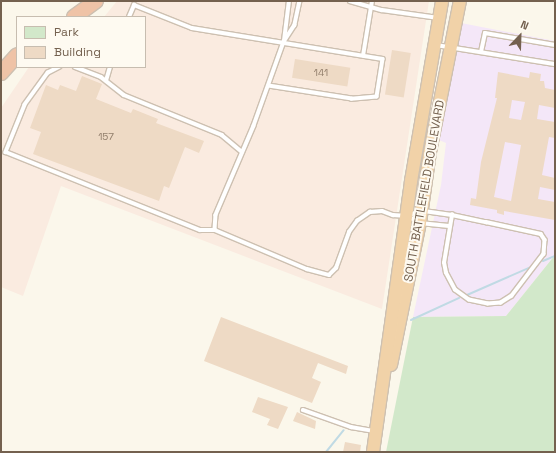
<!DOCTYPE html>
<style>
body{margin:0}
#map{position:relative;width:556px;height:453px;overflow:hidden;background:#fbf7eb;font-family:"Space Grotesk",sans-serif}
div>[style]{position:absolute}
.commercial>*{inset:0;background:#faebe0}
.education>*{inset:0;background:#f4e7f8}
.green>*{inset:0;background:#d2e8ca}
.stream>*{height:2px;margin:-1px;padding:0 1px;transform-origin:1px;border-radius:1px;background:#c0dae4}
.building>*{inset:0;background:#eedac5;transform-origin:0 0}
.roads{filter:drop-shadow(1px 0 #cdc0b1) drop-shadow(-1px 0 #cdc0b1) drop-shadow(0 1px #cdc0b1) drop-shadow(0 -1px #cdc0b1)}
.service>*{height:3.5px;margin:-1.75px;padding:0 1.75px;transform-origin:1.75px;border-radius:1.75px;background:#fff}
.trunk>*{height:12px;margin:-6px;padding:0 6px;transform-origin:6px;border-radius:6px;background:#f1d2a8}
.motorway>*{height:14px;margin:-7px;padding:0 7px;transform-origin:7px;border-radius:7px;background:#efc3a7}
span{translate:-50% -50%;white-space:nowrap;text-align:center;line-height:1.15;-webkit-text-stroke:4px #fefaf1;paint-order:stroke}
.number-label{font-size:10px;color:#927f6c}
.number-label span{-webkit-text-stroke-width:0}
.street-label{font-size:12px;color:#74614f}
.frame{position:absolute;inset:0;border:2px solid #74614f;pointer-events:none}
.legend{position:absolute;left:16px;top:16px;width:130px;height:52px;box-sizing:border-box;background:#fefaf1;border:1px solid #c7bdb0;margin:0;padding:5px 7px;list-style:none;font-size:12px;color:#74614f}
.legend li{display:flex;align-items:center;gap:8px;height:20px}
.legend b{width:20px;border:1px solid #c7bdb0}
.north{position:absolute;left:500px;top:16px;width:40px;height:40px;-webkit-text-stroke:3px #fefaf1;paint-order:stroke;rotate:23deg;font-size:11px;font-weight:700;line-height:16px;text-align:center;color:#74614f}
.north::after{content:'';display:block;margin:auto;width:14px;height:18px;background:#74614f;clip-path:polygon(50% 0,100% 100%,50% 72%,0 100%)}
</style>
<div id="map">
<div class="commercial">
<div style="clip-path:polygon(117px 1px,429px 1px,382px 309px,61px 186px,23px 296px,1px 287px,1px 108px,29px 67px,145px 67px,145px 17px,104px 17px)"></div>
</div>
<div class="education">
<div style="clip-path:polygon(461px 23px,555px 41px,555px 255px,506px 316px,413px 317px,441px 185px,446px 143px,439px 140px)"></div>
</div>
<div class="green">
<div style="clip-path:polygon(555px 255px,555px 452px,386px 452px,413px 317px,506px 316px)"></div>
</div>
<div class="stream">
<div style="left:543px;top:261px;width:13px;rotate:-23deg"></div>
<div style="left:467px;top:295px;width:72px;rotate:-23.7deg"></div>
<div style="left:411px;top:320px;width:53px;rotate:-24.6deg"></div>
<div style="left:326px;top:452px;width:28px;rotate:-51deg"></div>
</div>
<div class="building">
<div style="left:392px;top:50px;width:19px;height:45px;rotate:9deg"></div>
<div style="left:295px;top:59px;width:56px;height:19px;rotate:9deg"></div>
<div style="clip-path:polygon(evenodd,498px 72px,529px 78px,530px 72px,541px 74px,540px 81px,544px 81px,545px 88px,555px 90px,555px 108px,539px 105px,537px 119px,555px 122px,555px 138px,549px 137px,542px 175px,555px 178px,555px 190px,540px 187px,538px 199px,555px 202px,555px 220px,504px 211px,504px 215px,497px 213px,497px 210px,470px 205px,471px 198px,476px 199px,481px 162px,497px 98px,495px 98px,498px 72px,512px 100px,525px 102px,521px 120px,509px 118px,512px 100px,498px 72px,505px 142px,521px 145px,511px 201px,494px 197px,505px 142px)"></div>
<div style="clip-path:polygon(82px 76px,102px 84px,96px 99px,131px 113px,133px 109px,158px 119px,156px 123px,204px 141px,199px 153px,185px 147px,169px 188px,164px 186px,159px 201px,33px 154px,41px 132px,30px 128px,46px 85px,58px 90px,60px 85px,76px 91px)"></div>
<div style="clip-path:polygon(221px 317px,348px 366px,346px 374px,318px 363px,312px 378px,321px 382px,312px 403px,204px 361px)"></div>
<div style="clip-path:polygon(258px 397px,288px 407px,278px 429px,267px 425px,270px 419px,252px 412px)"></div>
<div style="clip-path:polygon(297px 412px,316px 421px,315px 429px,293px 421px)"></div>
<div style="clip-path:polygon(345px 442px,361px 445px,360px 452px,343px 452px)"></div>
</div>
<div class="roads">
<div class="service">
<div style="left:300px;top:1px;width:25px;rotate:102deg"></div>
<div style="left:295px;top:25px;width:20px;rotate:123deg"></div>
<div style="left:284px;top:42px;width:89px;rotate:109.7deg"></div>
<div style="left:254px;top:126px;width:97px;rotate:113.1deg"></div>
<div style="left:216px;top:215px;width:15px;rotate:94deg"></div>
<div style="left:215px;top:230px;width:100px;rotate:23deg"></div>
<div style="left:307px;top:269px;width:23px;rotate:15deg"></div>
<div style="left:329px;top:275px;width:10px;rotate:-45deg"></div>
<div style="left:336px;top:268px;width:38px;rotate:-70deg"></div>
<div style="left:349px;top:232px;width:14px;rotate:-54deg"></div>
<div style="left:357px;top:221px;width:16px;rotate:-35deg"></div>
<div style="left:370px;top:212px;width:12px;rotate:-5deg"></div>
<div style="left:382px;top:211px;width:12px;rotate:20deg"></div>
<div style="left:393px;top:215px;width:14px;rotate:4deg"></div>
<div style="left:407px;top:216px;width:12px;rotate:-20deg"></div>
<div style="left:350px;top:1px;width:33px;rotate:16deg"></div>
<div style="left:382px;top:10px;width:57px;rotate:8.1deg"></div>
<div style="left:129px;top:17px;width:13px;rotate:-67deg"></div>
<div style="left:134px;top:5px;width:62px;rotate:21.6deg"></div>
<div style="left:192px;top:28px;width:193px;rotate:9.2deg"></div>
<div style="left:383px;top:59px;width:38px;rotate:99deg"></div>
<div style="left:377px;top:97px;width:25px;rotate:175deg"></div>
<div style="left:352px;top:99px;width:84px;rotate:-171.1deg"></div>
<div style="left:284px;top:41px;width:40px;rotate:-82.9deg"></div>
<div style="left:436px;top:45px;width:121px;rotate:9.1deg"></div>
<div style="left:481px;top:52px;width:19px;rotate:-78deg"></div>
<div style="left:485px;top:33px;width:71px;rotate:9.7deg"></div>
<div style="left:363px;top:56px;width:56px;rotate:-80.7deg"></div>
<div style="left:60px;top:67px;width:13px;rotate:153deg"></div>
<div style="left:48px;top:73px;width:39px;rotate:126deg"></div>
<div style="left:25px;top:105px;width:51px;rotate:112deg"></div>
<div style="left:6px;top:152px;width:209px;rotate:21.9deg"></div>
<div style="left:200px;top:230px;width:15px"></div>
<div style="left:75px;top:67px;width:28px;rotate:21deg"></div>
<div style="left:101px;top:77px;width:29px;rotate:38deg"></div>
<div style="left:124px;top:95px;width:106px;rotate:22.2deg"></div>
<div style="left:222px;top:135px;width:26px;rotate:40deg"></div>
<div style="left:106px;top:81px;width:15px;rotate:-74deg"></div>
<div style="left:424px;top:211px;width:28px;rotate:8deg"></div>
<div style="left:452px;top:215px;width:35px;rotate:12deg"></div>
<div style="left:486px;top:222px;width:56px;rotate:12.3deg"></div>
<div style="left:541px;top:234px;width:7px;rotate:56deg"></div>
<div style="left:545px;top:240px;width:14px;rotate:94deg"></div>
<div style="left:544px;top:254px;width:53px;rotate:127.3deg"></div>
<div style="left:512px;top:296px;width:13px;rotate:148deg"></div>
<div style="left:501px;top:303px;width:13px;rotate:176deg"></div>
<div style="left:488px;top:304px;width:19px;rotate:-168deg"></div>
<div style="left:469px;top:300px;width:17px;rotate:-144deg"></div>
<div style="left:455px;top:290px;width:19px;rotate:-118deg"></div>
<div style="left:446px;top:273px;width:10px;rotate:-101deg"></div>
<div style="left:444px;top:263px;width:49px;rotate:-80.5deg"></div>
<div style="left:408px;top:216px;width:14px;rotate:30deg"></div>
<div style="left:420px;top:223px;width:29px;rotate:6deg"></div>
<div style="left:303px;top:410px;width:51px;rotate:19.5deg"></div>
<div style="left:351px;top:427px;width:22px;rotate:10deg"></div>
</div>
<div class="trunk">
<div style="left:391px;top:365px;width:145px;rotate:-78.5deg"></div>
<div style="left:420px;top:223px;width:72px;rotate:-82deg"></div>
<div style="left:430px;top:152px;width:154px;rotate:-78.8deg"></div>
<div style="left:373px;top:452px;width:274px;rotate:-82deg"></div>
<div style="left:411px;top:181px;width:183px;rotate:-80.2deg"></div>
</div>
<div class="motorway">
<div style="left:74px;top:17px;width:27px;rotate:-36deg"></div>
<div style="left:1px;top:73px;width:24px;rotate:-48deg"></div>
</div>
</div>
<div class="number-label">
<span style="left:321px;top:73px">141</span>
<span style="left:106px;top:137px">157</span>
</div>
<div class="street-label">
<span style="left:425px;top:191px;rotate:-80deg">SOUTH BATTLEFIELD BOULEVARD</span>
</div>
<div class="frame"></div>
<ul class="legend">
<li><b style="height:11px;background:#d2e8ca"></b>Park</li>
<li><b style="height:11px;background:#eedac5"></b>Building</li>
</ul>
<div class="north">N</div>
</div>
